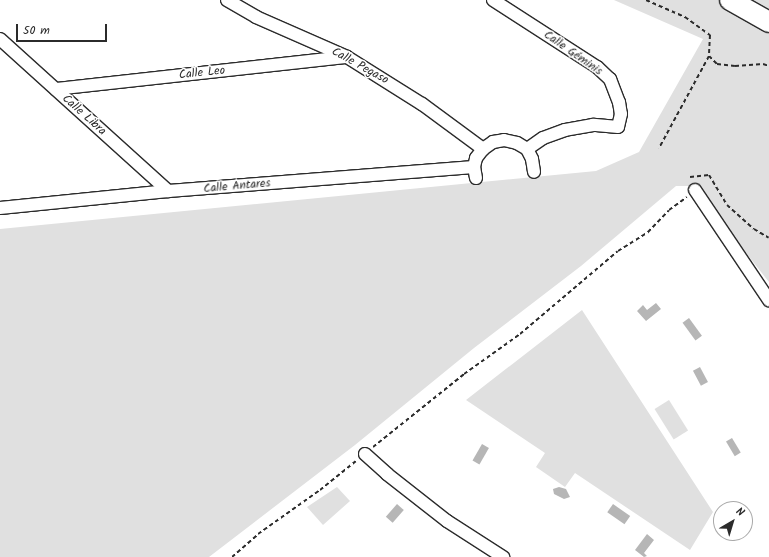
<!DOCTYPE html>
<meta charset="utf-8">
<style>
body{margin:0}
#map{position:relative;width:769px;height:557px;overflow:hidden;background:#fff;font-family:Kalam,sans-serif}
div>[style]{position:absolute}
.green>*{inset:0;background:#e0e0e0;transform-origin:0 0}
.water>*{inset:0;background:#b6b6b6;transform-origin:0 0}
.path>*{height:2px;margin-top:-1px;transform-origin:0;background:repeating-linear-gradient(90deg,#2b2b2b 0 4px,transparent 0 7px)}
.roads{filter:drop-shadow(1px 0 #2b2b2b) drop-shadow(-1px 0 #2b2b2b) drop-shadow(0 1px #2b2b2b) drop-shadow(0 -1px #2b2b2b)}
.minor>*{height:12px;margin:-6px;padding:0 6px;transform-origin:6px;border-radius:6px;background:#fff}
.trunk>*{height:20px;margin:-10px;padding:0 10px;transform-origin:10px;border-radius:10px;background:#fff}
span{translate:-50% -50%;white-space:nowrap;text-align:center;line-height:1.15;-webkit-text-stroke:3px #fff;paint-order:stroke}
.street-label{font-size:12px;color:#2b2b2b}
.north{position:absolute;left:713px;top:501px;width:40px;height:40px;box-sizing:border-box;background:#fff;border:1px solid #aaa;border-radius:50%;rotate:38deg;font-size:11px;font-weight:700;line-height:16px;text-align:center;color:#2b2b2b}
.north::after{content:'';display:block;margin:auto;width:14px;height:18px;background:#2b2b2b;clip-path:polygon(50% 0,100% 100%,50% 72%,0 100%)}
.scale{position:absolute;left:16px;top:24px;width:91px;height:18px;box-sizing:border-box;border:2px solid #2b2b2b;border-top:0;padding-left:5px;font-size:12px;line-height:14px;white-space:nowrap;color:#2b2b2b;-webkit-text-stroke:3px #fff;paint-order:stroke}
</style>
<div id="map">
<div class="green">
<div style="clip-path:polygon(614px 0,769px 0,769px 282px,693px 186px,676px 186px,581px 266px,474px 348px,355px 445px,209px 557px,0 557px,0 229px,596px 171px,639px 152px,703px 39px)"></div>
<div style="clip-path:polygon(582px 310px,713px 512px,690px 550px,575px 473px,565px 487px,536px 467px,545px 453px,466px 400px)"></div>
<div style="left:669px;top:400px;width:36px;height:17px;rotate:58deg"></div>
<div style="clip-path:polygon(337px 487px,350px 501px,323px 525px,307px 507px)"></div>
</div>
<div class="water">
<div style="clip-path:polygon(656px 303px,661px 309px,646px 321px,637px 311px,643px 305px,647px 310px)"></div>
<div style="left:689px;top:318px;width:22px;height:8px;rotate:54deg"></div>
<div style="left:700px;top:367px;width:17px;height:8px;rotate:62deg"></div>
<div style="left:732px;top:438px;width:17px;height:7px;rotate:59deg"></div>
<div style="left:482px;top:444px;width:8px;height:19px;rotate:30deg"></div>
<div style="clip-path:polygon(559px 487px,566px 489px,570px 497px,564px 499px,554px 494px,553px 489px)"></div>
<div style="left:397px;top:504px;width:9px;height:17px;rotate:41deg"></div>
<div style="left:613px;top:504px;width:21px;height:10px;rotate:35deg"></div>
<div style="clip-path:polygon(647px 534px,654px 540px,644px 553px,647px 556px,644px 557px,635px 550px)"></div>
</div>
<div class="path">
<div style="left:646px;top:0;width:43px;rotate:23.6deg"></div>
<div style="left:685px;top:17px;width:31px;rotate:36deg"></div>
<div style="left:710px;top:35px;width:21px;rotate:93deg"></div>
<div style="left:709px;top:56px;width:105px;rotate:118.5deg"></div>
<div style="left:709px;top:56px;width:11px;rotate:45deg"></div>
<div style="left:717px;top:64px;width:18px;rotate:6deg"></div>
<div style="left:735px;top:66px;width:28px;rotate:-4deg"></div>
<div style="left:763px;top:64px;width:6px;rotate:18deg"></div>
<div style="left:690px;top:177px;width:19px;rotate:-6deg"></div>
<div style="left:709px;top:175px;width:35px;rotate:59deg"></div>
<div style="left:727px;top:205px;width:36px;rotate:42deg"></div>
<div style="left:754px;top:229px;width:17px;rotate:31deg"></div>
<div style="left:373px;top:447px;width:117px;rotate:-38.7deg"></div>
<div style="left:464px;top:374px;width:69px;rotate:-35.5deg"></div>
<div style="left:520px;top:334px;width:128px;rotate:-40.3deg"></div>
<div style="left:618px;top:251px;width:36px;rotate:-32deg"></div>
<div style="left:648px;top:232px;width:30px;rotate:-46deg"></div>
<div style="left:669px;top:210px;width:22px;rotate:-36deg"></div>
<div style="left:232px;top:557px;width:35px;rotate:-41deg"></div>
<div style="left:258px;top:534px;width:76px;rotate:-35.4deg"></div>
<div style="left:320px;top:490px;width:46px;rotate:-38.9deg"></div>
</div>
<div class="roads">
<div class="minor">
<div style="left:227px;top:0;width:34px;rotate:30deg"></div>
<div style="left:256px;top:17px;width:99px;rotate:23.7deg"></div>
<div style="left:347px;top:57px;width:89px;rotate:32.1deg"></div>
<div style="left:422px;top:104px;width:76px;rotate:36.4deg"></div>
<div style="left:493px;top:0;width:124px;rotate:32.8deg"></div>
<div style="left:597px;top:67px;width:18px;rotate:43deg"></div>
<div style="left:610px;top:79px;width:25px;rotate:69deg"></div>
<div style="left:619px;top:102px;width:12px;rotate:81deg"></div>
<div style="left:621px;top:114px;width:13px;rotate:103deg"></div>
<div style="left:618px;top:127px;width:25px;rotate:-175deg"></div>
<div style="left:593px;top:125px;width:28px;rotate:170deg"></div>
<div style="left:565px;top:130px;width:23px;rotate:160deg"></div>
<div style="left:543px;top:138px;width:19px;rotate:145deg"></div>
<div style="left:0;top:39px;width:227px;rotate:42.1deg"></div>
<div style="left:56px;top:89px;width:292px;rotate:-6.3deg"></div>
<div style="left:476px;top:178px;width:11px;rotate:-100deg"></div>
<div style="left:474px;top:167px;width:9px;rotate:-77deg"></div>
<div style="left:476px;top:158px;width:11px;rotate:-52deg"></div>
<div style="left:483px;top:149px;width:12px;rotate:-35deg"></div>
<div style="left:493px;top:142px;width:11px;rotate:-10deg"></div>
<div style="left:504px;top:140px;width:13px;rotate:13deg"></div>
<div style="left:517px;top:143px;width:12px;rotate:31deg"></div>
<div style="left:527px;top:149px;width:11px;rotate:63deg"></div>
<div style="left:532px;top:159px;width:13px;rotate:81deg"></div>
<div style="left:695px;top:190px;width:133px;rotate:56.1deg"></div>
<div style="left:0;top:208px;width:169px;rotate:-5.8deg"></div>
<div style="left:168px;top:191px;width:307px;rotate:-4.5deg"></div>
<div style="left:365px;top:454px;width:30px;rotate:42deg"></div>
<div style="left:387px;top:474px;width:76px;rotate:38.1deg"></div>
<div style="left:447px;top:521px;width:67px;rotate:32.7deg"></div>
</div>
<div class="trunk">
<div style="left:730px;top:0;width:45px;rotate:29.4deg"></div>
</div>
</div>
<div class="street-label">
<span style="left:573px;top:53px;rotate:35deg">Calle Géminis</span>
<span style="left:360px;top:66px;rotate:29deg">Calle Pegaso</span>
<span style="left:202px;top:73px;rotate:-6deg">Calle Leo</span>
<span style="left:84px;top:115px;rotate:42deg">Calle Libra</span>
<span style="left:237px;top:186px;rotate:-5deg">Calle Antares</span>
</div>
<div class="north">N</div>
<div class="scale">50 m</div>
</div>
